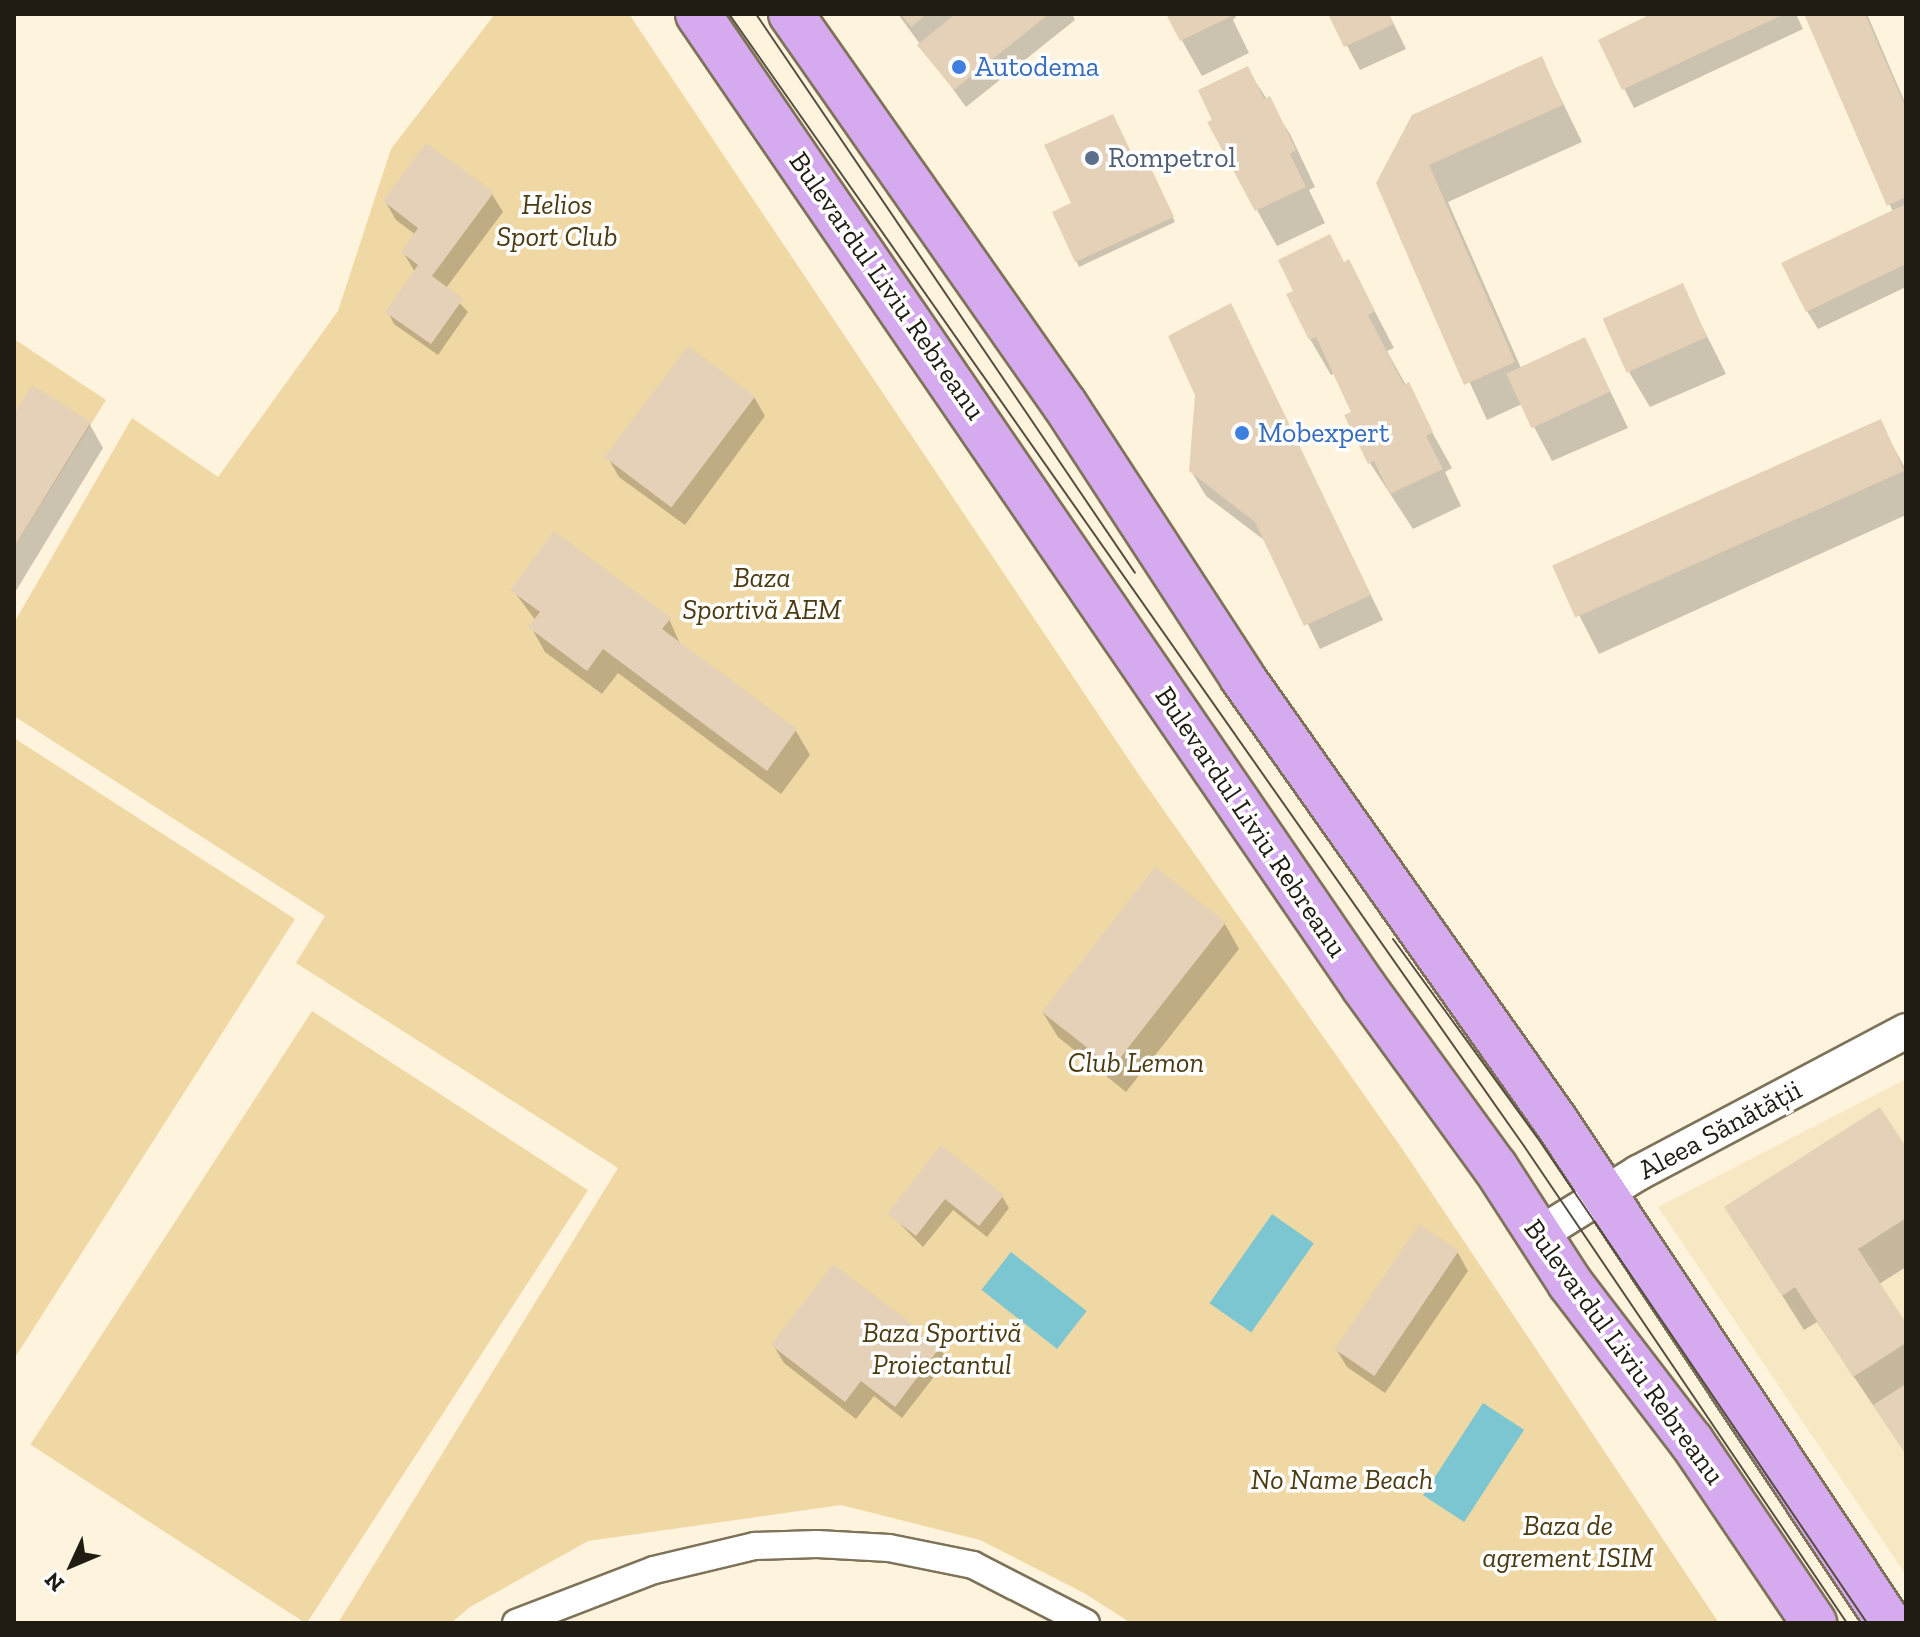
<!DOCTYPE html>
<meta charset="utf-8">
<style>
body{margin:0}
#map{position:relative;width:1920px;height:1637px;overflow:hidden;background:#fef3dc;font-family:"Zilla Slab",serif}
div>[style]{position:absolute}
.built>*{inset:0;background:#f7e7c3}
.green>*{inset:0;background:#f0d8a4;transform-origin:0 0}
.water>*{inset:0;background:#7cc6d2;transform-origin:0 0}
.shadow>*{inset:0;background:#0003}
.building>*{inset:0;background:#e4d1b7;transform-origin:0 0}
.roads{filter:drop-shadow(2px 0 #7e7359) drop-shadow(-2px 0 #7e7359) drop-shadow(0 2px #7e7359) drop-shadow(0 -2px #7e7359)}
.pedestrian>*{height:26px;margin:-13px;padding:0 13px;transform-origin:13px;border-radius:13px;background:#fff}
.minor>*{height:34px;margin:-17px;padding:0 17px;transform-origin:17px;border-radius:17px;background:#fff}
.primary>*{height:44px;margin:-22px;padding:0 22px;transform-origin:22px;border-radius:22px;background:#d6aaee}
.tram>*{height:2px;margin:-1px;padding:0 1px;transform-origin:1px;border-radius:1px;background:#554e41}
.dots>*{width:22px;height:22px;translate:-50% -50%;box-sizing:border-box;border:4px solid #fff;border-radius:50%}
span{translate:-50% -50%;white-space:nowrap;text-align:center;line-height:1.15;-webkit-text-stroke:7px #fff;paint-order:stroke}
.shop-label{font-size:28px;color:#366cbe}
.left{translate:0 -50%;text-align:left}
.service-label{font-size:28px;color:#4e5e75}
.park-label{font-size:28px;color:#4c3b10;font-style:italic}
.street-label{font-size:28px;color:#211c12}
.frame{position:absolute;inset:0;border:16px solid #211c12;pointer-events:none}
.north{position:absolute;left:32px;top:1525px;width:80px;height:80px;-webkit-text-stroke:6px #fff;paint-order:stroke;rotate:226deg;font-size:22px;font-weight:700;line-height:32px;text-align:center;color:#211c12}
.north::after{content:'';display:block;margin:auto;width:28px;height:36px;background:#211c12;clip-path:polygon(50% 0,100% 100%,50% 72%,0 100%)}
</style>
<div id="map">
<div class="built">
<div style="clip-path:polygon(1906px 1079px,1906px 1575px,1658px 1207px)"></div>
</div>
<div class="green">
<div style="clip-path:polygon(495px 14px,629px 14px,1139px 775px,1403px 1150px,1719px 1623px,1131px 1623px,1084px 1593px,980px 1540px,841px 1505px,588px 1541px,470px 1607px,451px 1623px,338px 1623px,618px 1168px,296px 963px,325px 916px,14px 716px,14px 623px,132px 418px,218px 477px,338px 311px,391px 149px)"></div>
<div style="clip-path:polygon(14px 339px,106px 400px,14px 547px)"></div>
<div style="clip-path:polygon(14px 738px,295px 919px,14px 1359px)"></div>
<div style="left:312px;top:1011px;width:329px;height:517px;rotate:33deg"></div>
</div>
<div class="water">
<div style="left:1272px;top:1214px;width:51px;height:109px;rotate:35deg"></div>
<div style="left:1011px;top:1252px;width:96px;height:48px;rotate:38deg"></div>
<div style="left:1483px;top:1403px;width:49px;height:110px;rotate:33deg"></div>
</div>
<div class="shadow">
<div style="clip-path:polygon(898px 14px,1072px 14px,1075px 20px,966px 107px)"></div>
<div style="clip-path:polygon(1167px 14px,1238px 14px,1233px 20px,1249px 53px,1202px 76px)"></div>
<div style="clip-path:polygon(1330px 14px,1389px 14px,1406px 49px,1360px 70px)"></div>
<div style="clip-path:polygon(1656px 14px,1796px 14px,1803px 29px,1634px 108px,1600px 41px)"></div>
<div style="clip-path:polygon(1806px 14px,1867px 14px,1906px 105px,1906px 287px,1818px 329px,1807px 311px,1893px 212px)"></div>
<div style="clip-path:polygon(1541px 58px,1582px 142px,1448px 202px,1521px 368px,1585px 339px,1628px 428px,1552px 461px,1522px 404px,1487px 420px,1378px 184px)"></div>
<div style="clip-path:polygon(1247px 69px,1290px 134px,1315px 187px,1309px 190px,1325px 223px,1277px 246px,1257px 210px)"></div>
<div style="clip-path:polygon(1113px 117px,1140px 173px,1152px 174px,1175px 222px,1079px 267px,1054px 213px,1073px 204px)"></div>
<div style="clip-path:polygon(492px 194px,503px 212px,446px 288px,468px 312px,438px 355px,394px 324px,388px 312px,415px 272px,403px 252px,416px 235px,396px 220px,385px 201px)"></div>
<div style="clip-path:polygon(1349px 262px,1394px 348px,1387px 351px,1452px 468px,1445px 472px,1461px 506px,1413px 529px,1370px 463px,1347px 416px,1354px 413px,1335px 373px,1331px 375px,1310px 339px)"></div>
<div style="clip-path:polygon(1682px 286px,1726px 374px,1650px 407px,1629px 372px)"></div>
<div style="clip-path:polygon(1230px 305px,1383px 620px,1320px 649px,1268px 543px,1206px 496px,1191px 471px)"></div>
<div style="clip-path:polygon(754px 397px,765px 416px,685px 525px,619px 477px,608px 458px)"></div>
<div style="clip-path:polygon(14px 418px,89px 423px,103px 448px,14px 594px)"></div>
<div style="clip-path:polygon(1880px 422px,1906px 470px,1906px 515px,1599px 654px,1556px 570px)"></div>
<div style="clip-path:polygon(513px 590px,669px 619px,681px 646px,796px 731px,810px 755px,781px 794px,618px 673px,602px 694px,545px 652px,531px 627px,536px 621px)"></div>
<div style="clip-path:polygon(1225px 924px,1239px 949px,1126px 1092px,1058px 1037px,1043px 1013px)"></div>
<div style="clip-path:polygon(941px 1148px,1002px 1196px,1009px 1208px,987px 1237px,953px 1210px,923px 1247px,890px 1214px)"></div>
<div style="clip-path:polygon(1906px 1151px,1906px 1267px,1879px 1284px,1906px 1326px,1906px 1454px,1817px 1322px,1804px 1330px,1727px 1208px)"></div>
<div style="clip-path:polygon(1420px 1227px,1458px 1253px,1468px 1271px,1385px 1393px,1347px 1367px,1336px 1349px)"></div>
<div style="clip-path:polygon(773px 1345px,940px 1348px,947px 1360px,902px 1418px,874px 1396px,856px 1419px,784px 1363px)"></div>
</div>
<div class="building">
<div style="clip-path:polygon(901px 14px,927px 14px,911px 27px)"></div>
<div style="clip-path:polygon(955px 14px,1049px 14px,954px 90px,917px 45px)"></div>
<div style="clip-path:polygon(1166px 14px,1229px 14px,1230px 17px,1180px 41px)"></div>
<div style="clip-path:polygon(1328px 14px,1389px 14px,1394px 24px,1344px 47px)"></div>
<div style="clip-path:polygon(1651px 14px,1785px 14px,1622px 90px,1598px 40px)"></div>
<div style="clip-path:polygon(1804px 14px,1865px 14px,1906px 108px,1906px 197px,1887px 206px)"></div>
<div style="clip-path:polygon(1542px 56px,1563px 105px,1429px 165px,1515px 362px,1464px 385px,1376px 183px,1412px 115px)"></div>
<div style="clip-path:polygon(1248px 66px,1264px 99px,1270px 96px,1296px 150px,1290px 154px,1306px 187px,1255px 211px,1207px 122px,1212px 120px,1198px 90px)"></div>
<div style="clip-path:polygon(1113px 114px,1140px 171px,1150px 166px,1174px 217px,1075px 262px,1052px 212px,1071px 203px,1044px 145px)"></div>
<div style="clip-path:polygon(426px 143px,494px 192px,432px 276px,463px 299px,431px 344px,385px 312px,418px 265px,401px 252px,418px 228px,383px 201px)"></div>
<div style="clip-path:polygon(1906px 204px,1906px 264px,1806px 312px,1781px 263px)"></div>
<div style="clip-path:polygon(1330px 234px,1344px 262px,1349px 259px,1375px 311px,1368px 315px,1404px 385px,1409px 382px,1433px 432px,1426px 436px,1443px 469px,1390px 494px,1374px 461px,1368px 464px,1344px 415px,1351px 412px,1316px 337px,1309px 340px,1286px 294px,1293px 291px,1278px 260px)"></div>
<div style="left:1683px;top:283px;width:59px;height:88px;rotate:66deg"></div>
<div style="clip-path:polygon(1231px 303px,1371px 595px,1304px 626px,1255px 522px,1189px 471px,1195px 395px,1168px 336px)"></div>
<div style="left:1585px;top:337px;width:60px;height:87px;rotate:65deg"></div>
<div style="left:688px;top:346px;width:84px;height:139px;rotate:37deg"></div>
<div style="clip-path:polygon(32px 385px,91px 422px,14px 547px,14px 414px)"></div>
<div style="left:1881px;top:419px;width:57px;height:360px;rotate:66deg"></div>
<div style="clip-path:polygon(554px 531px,671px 618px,662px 629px,797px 729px,767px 771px,603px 649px,587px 671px,528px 627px,540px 612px,510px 590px)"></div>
<div style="left:1155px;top:867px;width:90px;height:184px;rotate:38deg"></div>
<div style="clip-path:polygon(1880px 1107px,1906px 1147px,1906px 1218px,1858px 1249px,1906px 1323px,1906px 1343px,1853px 1377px,1795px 1287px,1782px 1296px,1724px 1207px)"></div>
<div style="clip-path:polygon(941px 1145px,1004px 1195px,979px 1226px,945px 1199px,916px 1236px,887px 1214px)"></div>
<div style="left:1419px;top:1224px;width:48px;height:151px;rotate:34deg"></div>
<div style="clip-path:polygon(833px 1264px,941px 1346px,895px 1407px,861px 1381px,845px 1402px,771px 1345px)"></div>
<div style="clip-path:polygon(1906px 1384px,1906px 1454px,1873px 1405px)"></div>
</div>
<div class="roads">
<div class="pedestrian">
<div style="left:516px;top:1623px;width:148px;rotate:-21deg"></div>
<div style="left:654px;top:1570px;width:104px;rotate:-13.4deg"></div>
<div style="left:755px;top:1546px;width:62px;rotate:-1.8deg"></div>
<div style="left:817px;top:1544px;width:72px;rotate:3.2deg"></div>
<div style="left:889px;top:1548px;width:86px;rotate:11.4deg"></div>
<div style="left:973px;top:1565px;width:127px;rotate:27.2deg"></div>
</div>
<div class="minor">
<div style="left:1538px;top:1235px;width:118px;rotate:-31.8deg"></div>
<div style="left:1638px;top:1173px;width:303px;rotate:-27.9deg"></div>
</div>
<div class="primary">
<div style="left:698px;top:14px;width:1179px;rotate:55.61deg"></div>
<div style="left:1364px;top:987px;width:223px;rotate:54deg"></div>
<div style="left:1495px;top:1167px;width:138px;rotate:57.1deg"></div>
<div style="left:1570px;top:1283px;width:199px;rotate:52.6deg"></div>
<div style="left:1691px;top:1441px;width:220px;rotate:55.9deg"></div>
<div style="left:791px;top:14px;width:477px;rotate:55deg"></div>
<div style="left:1065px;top:405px;width:325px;rotate:56.9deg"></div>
<div style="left:1242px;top:677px;width:546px;rotate:54.77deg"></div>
<div style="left:1557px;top:1123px;width:600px;rotate:56.42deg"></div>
</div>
</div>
<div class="tram">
<div style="left:729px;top:14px;width:1383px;rotate:54.92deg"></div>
<div style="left:1524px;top:1146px;width:576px;rotate:55.9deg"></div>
<div style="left:756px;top:14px;width:675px;rotate:55.86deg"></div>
<div style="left:1393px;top:939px;width:245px;rotate:54deg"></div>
<div style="left:1537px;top:1137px;width:587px;rotate:55.82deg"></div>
</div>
<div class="dots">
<div style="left:959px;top:67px;background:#3f7fe0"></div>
<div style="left:1092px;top:158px;background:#5c6f8a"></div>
<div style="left:1242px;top:433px;background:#3f7fe0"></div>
</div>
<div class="shop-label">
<span class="left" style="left:975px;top:67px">Autodema</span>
<span class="left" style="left:1258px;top:433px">Mobexpert</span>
</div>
<div class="service-label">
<span class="left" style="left:1108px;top:158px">Rompetrol</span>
</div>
<div class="park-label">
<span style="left:557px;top:221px">Helios<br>Sport Club</span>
<span style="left:762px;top:594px">Baza<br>Sportivă AEM</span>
<span style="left:1136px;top:1063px">Club Lemon</span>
<span style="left:942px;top:1349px">Baza Sportivă<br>Proiectantul</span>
<span style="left:1342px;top:1480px">No Name Beach</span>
<span style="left:1568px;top:1542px">Baza de<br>agrement ISIM</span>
</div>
<div class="street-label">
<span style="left:887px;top:286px;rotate:55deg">Bulevardul Liviu Rebreanu</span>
<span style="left:1251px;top:822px;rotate:56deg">Bulevardul Liviu Rebreanu</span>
<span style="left:1720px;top:1130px;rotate:-28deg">Aleea Sănătății</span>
<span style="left:1624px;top:1352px;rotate:54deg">Bulevardul Liviu Rebreanu</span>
</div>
<div class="frame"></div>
<div class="north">N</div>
</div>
